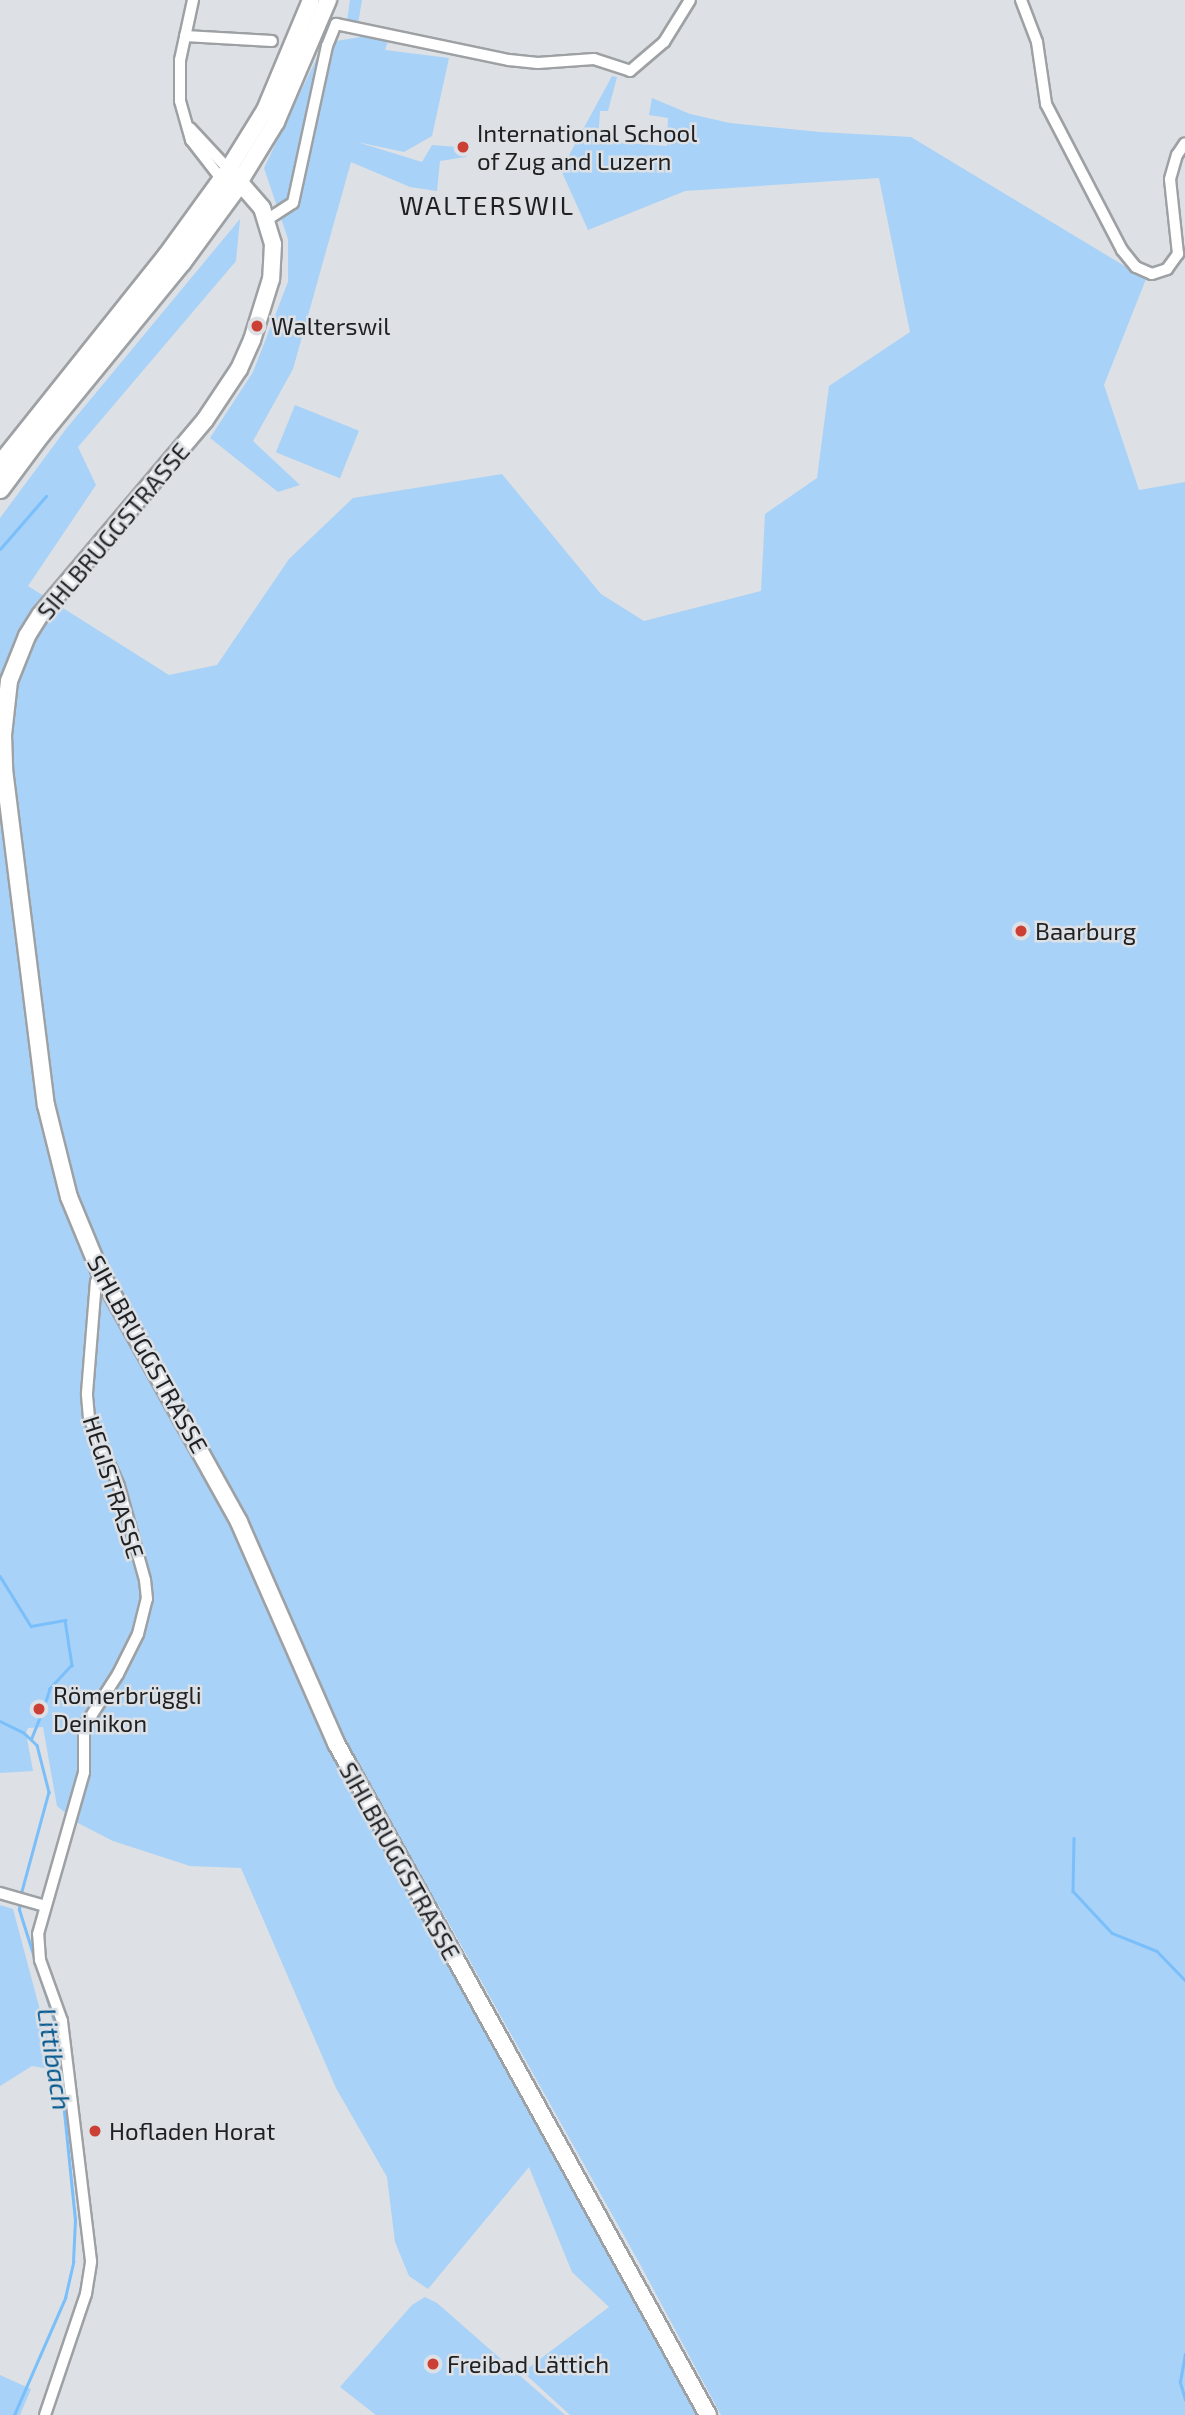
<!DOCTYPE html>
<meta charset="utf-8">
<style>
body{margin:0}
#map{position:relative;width:1185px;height:2415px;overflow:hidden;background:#dde0e4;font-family:"Exo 2",sans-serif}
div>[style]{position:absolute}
.green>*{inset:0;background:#a8d2f8;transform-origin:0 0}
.stream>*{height:2.5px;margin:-1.25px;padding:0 1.25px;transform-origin:1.25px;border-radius:1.25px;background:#7abffa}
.roads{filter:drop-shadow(2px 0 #9ea1a4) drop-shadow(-2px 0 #9ea1a4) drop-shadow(0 2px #9ea1a4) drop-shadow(0 -2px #9ea1a4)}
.minor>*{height:10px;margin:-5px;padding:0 5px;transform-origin:5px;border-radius:5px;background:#fff}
.primary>*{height:16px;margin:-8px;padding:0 8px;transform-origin:8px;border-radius:8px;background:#fff}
.motorway>*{height:18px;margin:-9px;padding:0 9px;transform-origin:9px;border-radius:9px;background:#fff}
.dots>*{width:19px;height:19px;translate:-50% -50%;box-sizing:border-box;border:4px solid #dde0e4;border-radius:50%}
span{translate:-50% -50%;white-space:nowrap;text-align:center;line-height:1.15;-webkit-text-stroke:5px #dde0e4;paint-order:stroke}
.poi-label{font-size:24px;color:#1f2021}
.left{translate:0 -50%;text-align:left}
.street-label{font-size:24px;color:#1f2021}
.neighbourhood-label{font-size:26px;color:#1f2021;letter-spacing:2px}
.water-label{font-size:26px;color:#06598f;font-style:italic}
</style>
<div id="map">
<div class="green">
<div style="clip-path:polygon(350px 0,362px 0,358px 24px,347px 21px)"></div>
<div style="clip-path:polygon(391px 32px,385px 50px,449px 58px,432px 136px,404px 152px,357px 142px,422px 162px,432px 145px,470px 148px,466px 157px,440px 161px,437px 191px,410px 187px,351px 162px,293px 369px,253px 441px,300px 485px,278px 492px,210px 438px,253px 372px,288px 282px,288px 239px,264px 168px,324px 43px)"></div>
<div style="clip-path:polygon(612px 76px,617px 77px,608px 111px,600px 111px,598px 141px,667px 146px,668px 118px,649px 115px,652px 98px,690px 114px,730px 123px,820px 132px,911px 137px,1146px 279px,1104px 385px,1139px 490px,1185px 482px,1185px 2415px,721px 2415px,641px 2266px,438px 1904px,414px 1900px,539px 2118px,701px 2415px,570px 2415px,523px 2372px,609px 2307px,572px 2272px,529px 2167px,428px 2289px,409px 2276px,395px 2242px,387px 2177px,336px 2088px,241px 1868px,190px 1866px,113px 1841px,78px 1823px,57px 1806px,43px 1727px,28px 1728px,26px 1733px,33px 1771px,0 1773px,0 518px,66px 429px,240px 219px,236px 261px,78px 447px,96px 485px,28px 586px,169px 675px,217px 665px,289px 559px,353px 498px,502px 474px,601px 594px,644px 621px,761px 591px,765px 514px,817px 478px,829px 386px,910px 332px,879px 178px,685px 191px,588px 230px,561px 170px)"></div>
<div style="left:295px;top:405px;width:69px;height:51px;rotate:22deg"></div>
<div style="clip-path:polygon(0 1905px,13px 1909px,56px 2070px,32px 2066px,0 2086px)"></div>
<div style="clip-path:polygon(425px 2297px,437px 2303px,565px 2415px,376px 2415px,340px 2387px,412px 2305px)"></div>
<div style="clip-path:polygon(0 2375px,31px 2389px,20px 2415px,0 2415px)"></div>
</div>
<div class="stream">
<div style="left:0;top:549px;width:70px;rotate:-49deg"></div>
<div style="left:0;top:1576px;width:59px;rotate:58.2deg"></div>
<div style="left:31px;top:1626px;width:35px;rotate:-10deg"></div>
<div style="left:65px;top:1620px;width:46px;rotate:81.2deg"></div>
<div style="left:72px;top:1665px;width:33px;rotate:133deg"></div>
<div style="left:50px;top:1689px;width:13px;rotate:108deg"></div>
<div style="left:0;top:1721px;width:25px;rotate:26deg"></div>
<div style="left:23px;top:1732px;width:19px;rotate:43deg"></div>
<div style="left:37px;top:1745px;width:49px;rotate:75.7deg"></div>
<div style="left:49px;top:1792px;width:107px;rotate:105.2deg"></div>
<div style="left:31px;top:1739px;width:24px;rotate:-68deg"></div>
<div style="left:1074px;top:1838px;width:53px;rotate:91.1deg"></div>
<div style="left:1073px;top:1891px;width:57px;rotate:47.1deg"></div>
<div style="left:1112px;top:1933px;width:48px;rotate:21.8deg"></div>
<div style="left:1157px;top:1951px;width:40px;rotate:46deg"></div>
<div style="left:1185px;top:2400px;width:19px;rotate:-106deg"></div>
<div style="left:1180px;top:2382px;width:28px;rotate:-80deg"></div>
<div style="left:14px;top:2415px;width:128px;rotate:-66.4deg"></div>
<div style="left:65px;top:2298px;width:37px;rotate:-77deg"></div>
<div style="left:73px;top:2262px;width:42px;rotate:-87.3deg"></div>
<div style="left:75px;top:2220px;width:197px;rotate:-95.8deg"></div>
<div style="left:55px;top:2024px;width:120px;rotate:-107.5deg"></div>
<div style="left:19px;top:1910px;width:9px;rotate:-84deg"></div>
</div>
<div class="roads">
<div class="minor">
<div style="left:193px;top:0;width:61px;rotate:102.2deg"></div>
<div style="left:180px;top:60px;width:41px;rotate:90deg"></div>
<div style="left:180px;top:101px;width:41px;rotate:74.2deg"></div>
<div style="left:191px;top:140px;width:51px;rotate:52.2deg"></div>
<div style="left:1021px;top:0;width:45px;rotate:69.1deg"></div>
<div style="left:1037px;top:42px;width:63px;rotate:81.7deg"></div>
<div style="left:1046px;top:104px;width:165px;rotate:62.5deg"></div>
<div style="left:1122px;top:250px;width:22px;rotate:51deg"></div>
<div style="left:1136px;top:267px;width:17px;rotate:24deg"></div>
<div style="left:1152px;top:274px;width:16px;rotate:-18deg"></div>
<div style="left:1167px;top:269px;width:19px;rotate:-54deg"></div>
<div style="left:1178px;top:254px;width:75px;rotate:-96.1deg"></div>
<div style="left:1170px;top:179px;width:25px;rotate:-74deg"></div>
<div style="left:1177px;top:155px;width:14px;rotate:-56deg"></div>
<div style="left:185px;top:36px;width:87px;rotate:3.3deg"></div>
<div style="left:190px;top:128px;width:57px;rotate:47.1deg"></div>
<div style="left:265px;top:221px;width:33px;rotate:-33deg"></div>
<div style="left:293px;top:203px;width:161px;rotate:-77.8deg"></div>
<div style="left:327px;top:46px;width:24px;rotate:-68deg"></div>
<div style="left:336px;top:24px;width:177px;rotate:11.8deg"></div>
<div style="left:509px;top:60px;width:29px;rotate:6deg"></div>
<div style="left:538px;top:63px;width:56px;rotate:-4.1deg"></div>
<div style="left:594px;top:59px;width:38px;rotate:18deg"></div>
<div style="left:630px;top:71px;width:45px;rotate:-40.5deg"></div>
<div style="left:664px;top:42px;width:49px;rotate:-58.2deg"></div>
<div style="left:0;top:1893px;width:47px;rotate:16.1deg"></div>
<div style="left:45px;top:2415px;width:128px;rotate:-71.3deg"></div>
<div style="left:86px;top:2294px;width:33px;rotate:-81deg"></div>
<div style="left:91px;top:2261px;width:242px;rotate:-96.9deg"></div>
<div style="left:62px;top:2021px;width:65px;rotate:-109.8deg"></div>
<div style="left:40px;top:1960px;width:26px;rotate:-94deg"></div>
<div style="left:38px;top:1934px;width:168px;rotate:-74.1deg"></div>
<div style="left:84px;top:1772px;width:45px;rotate:-90deg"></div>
<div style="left:84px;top:1727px;width:63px;rotate:-57.3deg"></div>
<div style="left:118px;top:1674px;width:45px;rotate:-63.4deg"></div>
<div style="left:138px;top:1634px;width:36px;rotate:-76deg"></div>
<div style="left:147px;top:1599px;width:19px;rotate:-96deg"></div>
<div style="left:145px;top:1580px;width:98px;rotate:-105.5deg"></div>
<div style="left:119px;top:1486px;width:74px;rotate:-113.8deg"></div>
<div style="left:89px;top:1418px;width:25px;rotate:-95deg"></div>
<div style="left:87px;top:1393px;width:111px;rotate:-85.4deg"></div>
<div style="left:96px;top:1282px;width:11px;rotate:-68deg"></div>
</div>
<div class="primary">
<div style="left:229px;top:170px;width:50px;rotate:49deg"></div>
<div style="left:262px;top:208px;width:38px;rotate:73deg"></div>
<div style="left:273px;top:244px;width:35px;rotate:93deg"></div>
<div style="left:271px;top:279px;width:64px;rotate:107.3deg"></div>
<div style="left:252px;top:340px;width:32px;rotate:114deg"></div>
<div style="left:239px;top:369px;width:61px;rotate:123.7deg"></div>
<div style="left:205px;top:420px;width:255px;rotate:130.2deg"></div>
<div style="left:40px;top:615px;width:25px;rotate:122deg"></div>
<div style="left:27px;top:636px;width:48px;rotate:111.8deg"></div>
<div style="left:9px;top:681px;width:54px;rotate:96.3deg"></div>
<div style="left:3px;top:735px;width:34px;rotate:88deg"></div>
<div style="left:4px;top:769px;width:339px;rotate:82.9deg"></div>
<div style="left:46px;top:1105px;width:95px;rotate:76deg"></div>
<div style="left:69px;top:1197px;width:81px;rotate:67.5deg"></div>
<div style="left:100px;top:1272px;width:286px;rotate:60.9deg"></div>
<div style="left:239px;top:1522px;width:241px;rotate:66.3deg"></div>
<div style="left:336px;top:1743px;width:768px;rotate:61.03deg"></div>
<div style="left:223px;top:178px;width:80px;rotate:-58.3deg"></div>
<div style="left:265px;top:110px;width:119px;rotate:-67.3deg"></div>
<div style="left:235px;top:189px;width:79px;rotate:-58.5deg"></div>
<div style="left:276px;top:122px;width:133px;rotate:-66.9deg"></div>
</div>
<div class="motorway">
<div style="left:0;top:465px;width:268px;rotate:-51.4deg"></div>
<div style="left:167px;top:256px;width:94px;rotate:-54.1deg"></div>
<div style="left:0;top:489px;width:69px;rotate:-53.3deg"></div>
<div style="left:41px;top:434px;width:222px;rotate:-50.7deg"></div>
<div style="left:182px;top:262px;width:88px;rotate:-53.8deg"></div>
</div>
</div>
<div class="dots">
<div style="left:463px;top:147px;background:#cc3f35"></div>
<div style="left:257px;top:326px;background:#cc3f35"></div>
<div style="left:1021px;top:931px;background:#cc3f35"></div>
<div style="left:39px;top:1709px;background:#cc3f35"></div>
<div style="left:95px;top:2131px;background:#cc3f35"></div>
<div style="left:433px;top:2364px;background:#cc3f35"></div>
</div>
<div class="poi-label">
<span class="left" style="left:477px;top:147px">International School<br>of Zug and Luzern</span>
<span class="left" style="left:271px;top:326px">Walterswil</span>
<span class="left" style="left:1035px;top:931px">Baarburg</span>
<span class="left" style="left:53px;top:1709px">Römerbrüggli<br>Deinikon</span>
<span class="left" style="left:109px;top:2131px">Hofladen Horat</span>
<span class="left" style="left:447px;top:2364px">Freibad Lättich</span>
</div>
<div class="street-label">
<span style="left:113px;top:531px;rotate:-50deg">SIHLBRUGGSTRASSE</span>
<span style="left:148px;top:1354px;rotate:61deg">SIHLBRUGGSTRASSE</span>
<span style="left:114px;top:1487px;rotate:72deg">HEGISTRASSE</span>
<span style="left:400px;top:1861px;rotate:61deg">SIHLBRUGGSTRASSE</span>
</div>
<div class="neighbourhood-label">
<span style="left:487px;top:205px">WALTERSWIL</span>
</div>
<div class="water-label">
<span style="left:55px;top:2059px;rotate:81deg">Littibach</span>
</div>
</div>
